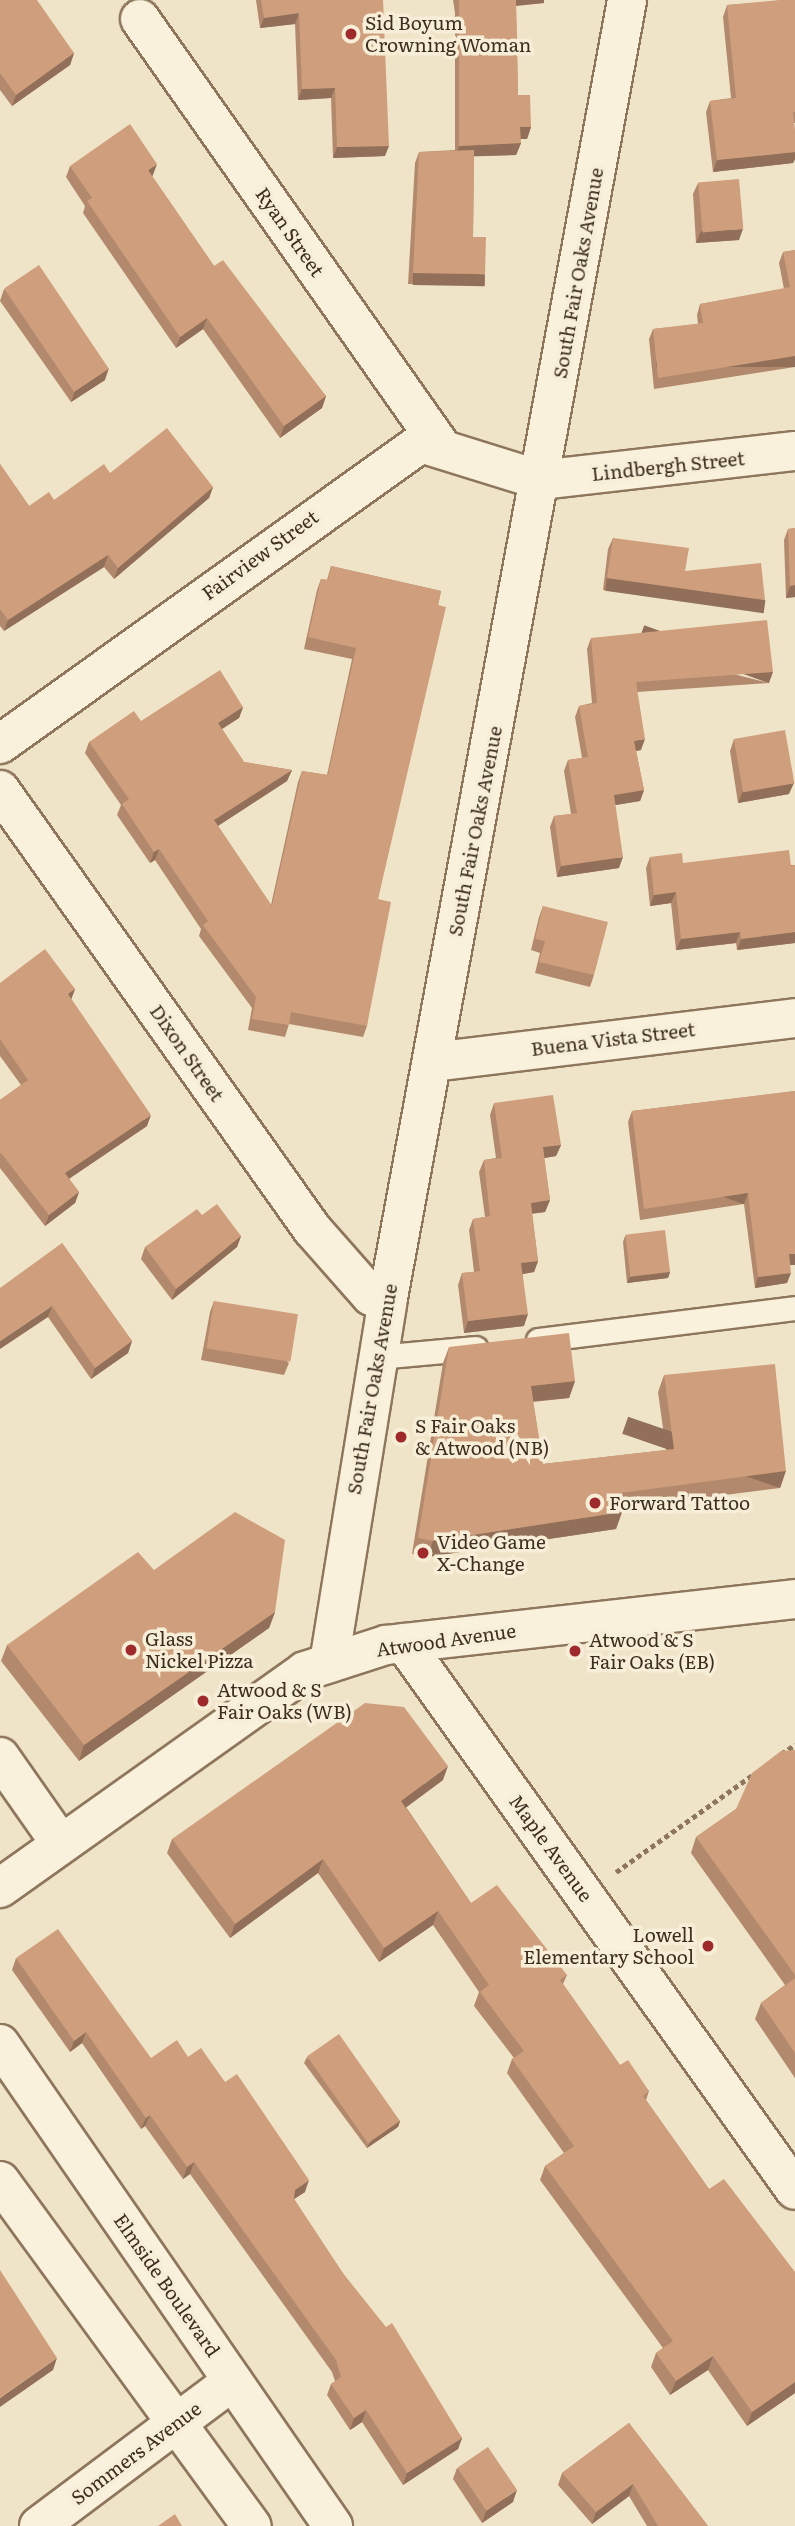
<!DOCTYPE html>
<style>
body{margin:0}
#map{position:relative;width:795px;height:2526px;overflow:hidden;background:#f0e4c8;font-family:Literata,serif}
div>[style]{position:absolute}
.path>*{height:4.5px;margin-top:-2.25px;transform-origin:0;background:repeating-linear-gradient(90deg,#8d765c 0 5px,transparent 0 8.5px)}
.roads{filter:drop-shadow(2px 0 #8d765c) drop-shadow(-2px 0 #8d765c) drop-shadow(0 2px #8d765c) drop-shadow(0 -2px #8d765c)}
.service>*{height:23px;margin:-11.5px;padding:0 11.5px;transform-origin:11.5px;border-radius:11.5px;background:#faf1dc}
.minor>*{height:38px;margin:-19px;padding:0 19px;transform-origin:19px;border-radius:19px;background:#faf1dc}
.tertiary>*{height:38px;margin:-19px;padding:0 19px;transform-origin:19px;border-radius:19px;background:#faf1dc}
.wall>*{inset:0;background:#b2896c}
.shaded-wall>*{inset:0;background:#916f58;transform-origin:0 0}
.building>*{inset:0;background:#cf9f7d;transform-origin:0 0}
.dots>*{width:19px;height:19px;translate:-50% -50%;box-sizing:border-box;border:4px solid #f7eed8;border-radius:50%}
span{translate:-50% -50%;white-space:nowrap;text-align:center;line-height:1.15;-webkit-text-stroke:7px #f7eed8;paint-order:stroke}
.poi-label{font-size:19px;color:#3d2e20}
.left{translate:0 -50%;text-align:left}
.right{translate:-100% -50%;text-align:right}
.street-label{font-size:19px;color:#3d2e20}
</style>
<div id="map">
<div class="path">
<div style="left:781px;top:1754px;width:17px;rotate:-33deg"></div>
<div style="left:616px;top:1872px;width:169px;rotate:-35.4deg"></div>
</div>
<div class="roads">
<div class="service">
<div style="left:538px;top:1340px;width:259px;rotate:-7.1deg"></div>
<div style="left:378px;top:1357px;width:98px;rotate:-5.2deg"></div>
</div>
<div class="minor">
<div style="left:140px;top:19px;width:521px;rotate:54.85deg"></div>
<div style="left:0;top:744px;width:518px;rotate:-35.56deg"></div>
<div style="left:421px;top:443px;width:125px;rotate:17.3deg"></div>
<div style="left:540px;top:480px;width:257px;rotate:-6.5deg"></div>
<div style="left:0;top:790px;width:539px;rotate:54.6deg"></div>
<div style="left:312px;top:1229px;width:89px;rotate:48.6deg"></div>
<div style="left:371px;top:1296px;width:17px;rotate:24deg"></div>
<div style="left:432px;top:1062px;width:366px;rotate:-6.9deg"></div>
<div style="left:404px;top:1643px;width:672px;rotate:54.44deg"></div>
<div style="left:0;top:1757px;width:106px;rotate:55deg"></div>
<div style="left:0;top:2044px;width:586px;rotate:55.36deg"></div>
<div style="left:0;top:2181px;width:427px;rotate:53.9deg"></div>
<div style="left:39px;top:2526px;width:242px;rotate:-36.8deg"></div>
</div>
<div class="tertiary">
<div style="left:329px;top:1663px;width:365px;rotate:-80.8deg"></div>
<div style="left:387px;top:1303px;width:1325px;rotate:-79.56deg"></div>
<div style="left:0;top:1888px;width:374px;rotate:-35.4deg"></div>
<div style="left:305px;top:1671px;width:85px;rotate:-17.8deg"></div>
<div style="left:386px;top:1645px;width:412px;rotate:-6.4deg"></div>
</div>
</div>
<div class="wall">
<div style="clip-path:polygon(0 0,74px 53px,70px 65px,12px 106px,0 90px)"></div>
<div style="clip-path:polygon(256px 0,383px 0,385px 156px,333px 158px,331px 98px,298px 100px,295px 24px,260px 28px)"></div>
<div style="clip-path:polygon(453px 0,544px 0,544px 3px,516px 6px,518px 95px,531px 127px,527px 139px,520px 139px,521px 143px,516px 155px,474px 156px,473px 237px,481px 285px,408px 284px,415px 163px,419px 152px,455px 150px,455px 13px)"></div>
<div style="clip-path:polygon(795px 0,795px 123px,794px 123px,795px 159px,793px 163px,713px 172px,706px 112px,710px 101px,731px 98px,723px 17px,727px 5px)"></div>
<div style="clip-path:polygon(70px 166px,153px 175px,152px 176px,214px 266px,326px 396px,322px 408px,280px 438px,203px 329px,176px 348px,83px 213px,85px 206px,66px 177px)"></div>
<div style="clip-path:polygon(698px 183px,739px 240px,696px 243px,693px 194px)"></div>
<div style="clip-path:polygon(795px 250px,795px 367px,654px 389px,649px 339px,653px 329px,698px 324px,697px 315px,700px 304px,784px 289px,779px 263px,783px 252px)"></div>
<div style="clip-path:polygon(4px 289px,105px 380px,71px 402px,0 301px)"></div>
<div style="clip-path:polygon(0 464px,29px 506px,54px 500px,110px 473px,213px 487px,209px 498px,114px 579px,104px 567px,4px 631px,0 626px)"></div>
<div style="clip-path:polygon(795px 528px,795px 597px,786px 598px,784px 540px,788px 529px)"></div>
<div style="clip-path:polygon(613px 538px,685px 571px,765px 600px,761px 612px,603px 590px,608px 549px)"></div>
<div style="clip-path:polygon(331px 566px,441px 591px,378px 899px,367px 1026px,363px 1037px,289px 1024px,285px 1037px,248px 1030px,252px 1008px,199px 936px,201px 929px,155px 860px,150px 863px,117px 815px,121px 805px,85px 753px,89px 742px,141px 721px,243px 707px,239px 718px,222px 729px,244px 762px,292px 770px,287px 781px,218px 826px,271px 905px,298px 782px,302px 771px,327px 775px,352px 659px,304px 649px,317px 590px,321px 579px,327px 580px)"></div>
<div style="clip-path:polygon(591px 638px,769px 683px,637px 692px,641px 750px,636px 751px,644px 790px,640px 801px,615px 805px,619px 868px,557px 877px,550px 827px,554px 816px,571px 814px,564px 771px,568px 760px,582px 758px,575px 717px,579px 706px,592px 703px,587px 649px)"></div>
<div style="clip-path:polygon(734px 739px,789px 794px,738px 803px,730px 751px)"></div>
<div style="clip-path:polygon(650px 857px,683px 863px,795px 865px,795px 943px,737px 950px,736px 943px,676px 950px,671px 903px,650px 906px,646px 868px)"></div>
<div style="clip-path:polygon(543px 906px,594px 975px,590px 987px,535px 973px,540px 953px,531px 950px,539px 917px)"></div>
<div style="clip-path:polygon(0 983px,75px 989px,71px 999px,147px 1126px,69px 1179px,79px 1192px,75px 1203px,45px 1226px,0 1168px,0 1100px,21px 1085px,0 1056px)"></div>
<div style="clip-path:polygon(795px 1091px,795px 1265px,790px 1265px,787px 1283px,755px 1288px,744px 1204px,640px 1220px,628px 1122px,632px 1111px)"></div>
<div style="clip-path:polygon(494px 1103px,561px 1145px,556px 1156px,544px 1158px,550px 1200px,545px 1212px,532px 1214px,538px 1261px,534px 1272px,523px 1274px,524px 1326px,464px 1333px,458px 1285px,462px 1273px,474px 1272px,469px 1230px,473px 1219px,485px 1217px,479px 1172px,484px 1160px,496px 1158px,490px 1115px)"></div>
<div style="clip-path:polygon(202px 1215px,241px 1236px,237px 1247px,172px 1300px,141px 1259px,145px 1247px)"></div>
<div style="clip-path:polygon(625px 1236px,670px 1272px,668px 1278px,627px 1283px,623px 1242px)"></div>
<div style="clip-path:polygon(62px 1243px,132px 1341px,128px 1353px,91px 1379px,48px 1317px)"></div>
<div style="clip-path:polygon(214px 1301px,289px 1363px,284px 1375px,201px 1360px,210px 1312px)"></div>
<div style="clip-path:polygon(449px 1347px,575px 1381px,569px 1398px,533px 1402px,543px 1464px,666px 1450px,658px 1392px,664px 1375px,780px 1488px,622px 1508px,622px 1512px,616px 1529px,427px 1557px,412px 1554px,443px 1363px)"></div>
<div style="clip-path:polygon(154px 1570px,275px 1612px,269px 1628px,79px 1761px,1px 1661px,7px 1645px)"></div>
<div style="clip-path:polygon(795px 1750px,795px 2078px,755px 2019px,761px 2003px,785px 1985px,691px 1853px,696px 1837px,736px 1809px)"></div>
<div style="clip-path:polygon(443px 1780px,406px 1807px,471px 1903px,567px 1975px,563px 1984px,620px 2065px,649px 2091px,646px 2100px,709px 2189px,795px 2272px,795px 2393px,747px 2426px,708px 2370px,670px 2395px,651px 2367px,656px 2353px,663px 2348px,540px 2180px,545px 2166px,564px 2153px,507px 2073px,512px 2059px,514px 2058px,474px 2006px,479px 1992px,433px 1925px,379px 1962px,318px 1873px,230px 1938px,167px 1853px,172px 1839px)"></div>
<div style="clip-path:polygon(16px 1958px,151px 2058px,188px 2057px,225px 2082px,305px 2192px,294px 2199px,342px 2272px,462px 2438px,458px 2449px,403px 2485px,362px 2422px,350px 2430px,327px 2395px,331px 2384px,335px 2381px,332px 2372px,190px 2174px,183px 2179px,145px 2126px,141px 2129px,82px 2043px,70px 2052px,12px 1970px)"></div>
<div style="clip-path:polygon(307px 2057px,400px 2121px,398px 2127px,367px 2148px,304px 2063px)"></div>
<div style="clip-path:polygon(629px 2423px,708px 2526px,647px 2526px,629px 2496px,592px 2524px,558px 2485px,562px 2473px)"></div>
<div style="clip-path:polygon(457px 2468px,513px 2502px,482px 2523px,453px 2479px)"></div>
</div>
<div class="shaded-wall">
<div style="clip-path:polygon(514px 0,544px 0,544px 3px,512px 6px)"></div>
<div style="clip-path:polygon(299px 13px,295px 24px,260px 28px,264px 18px)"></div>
<div style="clip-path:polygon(74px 53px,70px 65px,12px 106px,16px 95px)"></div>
<div style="clip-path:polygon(335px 88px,331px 98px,298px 100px,302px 89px)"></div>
<div style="clip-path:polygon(520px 127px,531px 127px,527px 139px,515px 139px)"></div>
<div style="clip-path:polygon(521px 143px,516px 155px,455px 157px,459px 146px)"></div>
<div style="clip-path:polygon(389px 146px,385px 156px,333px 158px,337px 147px)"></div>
<div style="clip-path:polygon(795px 152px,795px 159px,793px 163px,713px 172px,717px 160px)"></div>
<div style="clip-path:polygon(157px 164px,153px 175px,144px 182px,148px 170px)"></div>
<div style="clip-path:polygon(743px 229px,739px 240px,696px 243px,701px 231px)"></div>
<div style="left:413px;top:273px;width:72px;height:12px;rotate:1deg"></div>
<div style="clip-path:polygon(207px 318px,203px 329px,176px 348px,180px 337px)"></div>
<div style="left:795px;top:356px;width:11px;height:139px;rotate:90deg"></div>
<div style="clip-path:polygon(109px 368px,105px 380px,71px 402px,75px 391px)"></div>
<div style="clip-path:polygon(326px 396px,322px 408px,280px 438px,284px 426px)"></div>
<div style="clip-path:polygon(213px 487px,209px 498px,114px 579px,118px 568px)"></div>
<div style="clip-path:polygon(108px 555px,104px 567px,4px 631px,8px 620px)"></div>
<div style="left:607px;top:578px;width:160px;height:13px;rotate:8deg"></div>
<div style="clip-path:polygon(795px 585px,795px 597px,786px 598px,790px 586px)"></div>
<div style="left:773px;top:672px;width:12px;height:137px;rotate:110deg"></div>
<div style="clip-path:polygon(243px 707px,239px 718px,214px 734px,218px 723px)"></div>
<div style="clip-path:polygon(645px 739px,641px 750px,631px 752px,634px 741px)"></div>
<div style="clip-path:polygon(292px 770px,287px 781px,210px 831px,214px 820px)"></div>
<div style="clip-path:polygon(794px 783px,789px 794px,738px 803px,743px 791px)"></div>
<div style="clip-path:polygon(644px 790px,640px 801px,610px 806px,614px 795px)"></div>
<div style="clip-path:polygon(159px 849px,155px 860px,150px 863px,154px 852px)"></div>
<div style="clip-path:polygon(623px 857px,619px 868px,557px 877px,561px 866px)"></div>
<div style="clip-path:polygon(676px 892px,671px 903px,650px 906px,654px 895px)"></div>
<div style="clip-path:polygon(740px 932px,736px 943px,676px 950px,681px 939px)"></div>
<div style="clip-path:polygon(795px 932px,795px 943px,737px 950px,741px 939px)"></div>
<div style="clip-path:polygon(75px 989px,71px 1000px,68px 994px)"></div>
<div style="clip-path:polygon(151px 1115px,147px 1126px,61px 1184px,65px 1173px)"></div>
<div style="clip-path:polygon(561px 1145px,556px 1156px,539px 1159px,543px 1147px)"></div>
<div style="clip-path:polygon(79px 1192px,75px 1203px,45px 1226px,49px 1215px)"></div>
<div style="left:748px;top:1193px;width:12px;height:105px;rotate:110deg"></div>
<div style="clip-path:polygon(550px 1200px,545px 1212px,526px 1214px,531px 1203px)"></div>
<div style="clip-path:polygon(241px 1236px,237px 1247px,172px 1300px,176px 1289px)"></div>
<div style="clip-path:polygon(789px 1254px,795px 1254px,795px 1265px,785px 1265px)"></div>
<div style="clip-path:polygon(538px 1261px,534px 1272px,517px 1275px,521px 1263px)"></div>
<div style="clip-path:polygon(670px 1272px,668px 1278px,627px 1283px,630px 1277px)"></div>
<div style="clip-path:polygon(791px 1273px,787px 1283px,755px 1288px,758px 1277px)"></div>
<div style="clip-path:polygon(52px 1306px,48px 1317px,0 1349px,0 1341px)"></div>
<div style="clip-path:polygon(528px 1314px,524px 1326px,464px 1333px,468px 1321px)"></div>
<div style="clip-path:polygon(132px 1341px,128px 1353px,91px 1379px,95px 1368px)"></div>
<div style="clip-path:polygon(575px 1381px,569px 1398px,525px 1402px,531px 1386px)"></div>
<div style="left:786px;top:1471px;width:18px;height:167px;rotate:109deg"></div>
<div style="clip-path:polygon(622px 1512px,616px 1529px,427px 1557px,433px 1541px)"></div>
<div style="clip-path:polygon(275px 1612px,269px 1628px,79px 1761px,84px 1745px)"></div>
<div style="clip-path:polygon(448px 1766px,443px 1780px,396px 1815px,401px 1801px)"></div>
<div style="clip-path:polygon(323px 1859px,318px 1873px,230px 1938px,235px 1924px)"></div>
<div style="clip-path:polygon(438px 1911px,433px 1925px,379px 1962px,384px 1948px)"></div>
<div style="clip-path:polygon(86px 2032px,82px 2043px,70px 2052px,74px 2041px)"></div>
<div style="clip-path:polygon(150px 2115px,145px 2126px,141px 2129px,146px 2118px)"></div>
<div style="clip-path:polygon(400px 2121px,398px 2127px,367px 2148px,370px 2142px)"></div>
<div style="clip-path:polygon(194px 2162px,190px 2174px,183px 2179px,187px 2167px)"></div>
<div style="clip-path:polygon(309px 2180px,305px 2192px,291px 2201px,295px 2190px)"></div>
<div style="clip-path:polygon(713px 2356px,708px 2370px,670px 2395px,676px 2381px)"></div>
<div style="clip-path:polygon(57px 2358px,53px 2370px,0 2407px,0 2398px)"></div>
<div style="clip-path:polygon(795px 2382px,795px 2393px,747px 2426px,752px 2412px)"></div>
<div style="clip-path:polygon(366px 2410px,362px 2422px,350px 2430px,354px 2418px)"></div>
<div style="clip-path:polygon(462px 2438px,458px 2449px,403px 2485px,407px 2473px)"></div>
<div style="clip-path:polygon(633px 2484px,629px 2496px,592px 2524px,596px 2512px)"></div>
<div style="clip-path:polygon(517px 2490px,513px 2502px,482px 2523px,486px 2511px)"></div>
</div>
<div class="building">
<div style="clip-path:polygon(0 0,37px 0,74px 53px,16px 95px,0 73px)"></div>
<div style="clip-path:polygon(261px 0,383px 0,389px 146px,337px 147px,335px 88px,302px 89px,299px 13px,264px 18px)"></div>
<div style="clip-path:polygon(459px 0,516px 0,518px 95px,530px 95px,531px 127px,520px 127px,521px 143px,459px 146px)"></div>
<div style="clip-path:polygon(779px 0,795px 0,795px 112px,793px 112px,795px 130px,795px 152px,717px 160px,710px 101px,736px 98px,727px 5px)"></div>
<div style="clip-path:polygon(130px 124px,157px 164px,148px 170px,214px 266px,223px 260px,326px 396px,284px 426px,207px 318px,180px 337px,87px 201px,92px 198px,70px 166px)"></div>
<div style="clip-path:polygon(474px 150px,473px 237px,486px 237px,485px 274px,413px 273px,419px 152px)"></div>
<div style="left:739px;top:179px;width:50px;height:41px;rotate:85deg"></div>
<div style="clip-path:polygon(795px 250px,795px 356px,658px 378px,653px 329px,703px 323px,700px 304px,790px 287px,783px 252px)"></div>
<div style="left:39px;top:265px;width:125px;height:42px;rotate:56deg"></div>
<div style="clip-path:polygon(167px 428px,213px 487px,118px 568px,108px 555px,8px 620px,0 609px,0 464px,29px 506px,49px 492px,54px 500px,104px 464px,110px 473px)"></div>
<div style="clip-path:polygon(795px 528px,795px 585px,790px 586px,788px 529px)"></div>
<div style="clip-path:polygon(613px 538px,689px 548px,685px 571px,761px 563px,765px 600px,607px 578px)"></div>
<div style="clip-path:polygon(331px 566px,441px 591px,438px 605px,446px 607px,378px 899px,391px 902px,367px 1026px,291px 1012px,289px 1025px,252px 1019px,256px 997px,203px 925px,208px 921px,159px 849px,154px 852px,122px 804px,129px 799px,89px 742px,134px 711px,141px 721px,220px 670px,243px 707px,218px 723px,244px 762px,292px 770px,214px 820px,272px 906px,302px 771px,328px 775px,356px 648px,308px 637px,321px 579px,328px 580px)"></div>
<div style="clip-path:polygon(767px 620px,773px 672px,636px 682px,645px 739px,634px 741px,644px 790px,614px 795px,623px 857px,561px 866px,554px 816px,577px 813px,568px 760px,588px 757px,579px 706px,597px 703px,591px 638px)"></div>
<div style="left:785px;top:730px;width:54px;height:52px;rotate:80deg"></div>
<div style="clip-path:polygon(789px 850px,791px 866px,795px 865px,795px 932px,741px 939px,740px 932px,681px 939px,676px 892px,654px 895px,650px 857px,682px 853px,683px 863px)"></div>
<div style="clip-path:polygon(543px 906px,608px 922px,594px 975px,539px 962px,545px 941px,535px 939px)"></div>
<div style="clip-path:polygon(45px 949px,75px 989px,68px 994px,151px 1115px,65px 1173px,79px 1192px,49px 1215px,1px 1153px,0 1154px,0 1100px,28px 1080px,0 1039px,0 983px)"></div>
<div style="clip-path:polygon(795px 1091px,795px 1254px,789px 1254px,791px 1273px,758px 1277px,748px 1193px,644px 1209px,632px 1111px)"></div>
<div style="clip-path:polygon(553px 1095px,561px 1145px,543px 1147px,550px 1200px,531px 1203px,538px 1261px,521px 1263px,528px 1314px,468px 1321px,462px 1273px,480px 1271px,473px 1219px,490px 1216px,484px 1160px,502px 1158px,494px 1103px)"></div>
<div style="clip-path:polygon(217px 1204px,241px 1236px,176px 1289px,145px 1247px,197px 1209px,202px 1215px)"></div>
<div style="left:665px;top:1230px;width:42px;height:40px;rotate:83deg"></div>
<div style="clip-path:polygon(62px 1243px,132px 1341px,95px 1368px,52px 1306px,0 1341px,0 1288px)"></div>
<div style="left:214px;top:1301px;width:85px;height:48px;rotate:9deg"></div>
<div style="clip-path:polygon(569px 1333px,575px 1381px,531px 1386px,543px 1464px,674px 1449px,664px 1375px,775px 1364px,786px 1471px,620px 1493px,622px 1512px,433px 1541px,418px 1538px,449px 1347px)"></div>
<div style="clip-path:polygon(235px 1512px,285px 1540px,275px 1612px,84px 1745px,7px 1645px,138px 1552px,154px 1570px)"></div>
<div style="clip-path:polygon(365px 1703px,404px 1707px,448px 1766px,401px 1801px,471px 1903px,497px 1885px,567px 1975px,560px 1980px,620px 2065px,628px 2060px,649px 2091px,643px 2096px,709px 2189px,724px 2179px,795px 2272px,795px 2382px,752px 2412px,713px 2356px,676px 2381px,656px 2353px,673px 2341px,545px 2166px,574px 2146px,512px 2059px,524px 2051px,480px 1992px,489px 1985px,438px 1911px,384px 1948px,323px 1859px,235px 1924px,172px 1839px)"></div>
<div style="clip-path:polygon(795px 1750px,795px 1975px,696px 1837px,736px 1809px,752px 1773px,781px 1751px)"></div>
<div style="clip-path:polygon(58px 1929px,151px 2058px,177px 2040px,188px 2057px,201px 2048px,225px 2082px,237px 2074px,309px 2180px,295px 2190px,294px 2199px,342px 2272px,386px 2327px,392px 2323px,462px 2438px,407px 2473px,366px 2410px,354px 2418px,331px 2384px,341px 2377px,336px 2360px,194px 2162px,187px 2167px,150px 2115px,146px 2118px,86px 2032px,74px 2041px,16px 1958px)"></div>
<div style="clip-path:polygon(795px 1978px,795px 2053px,761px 2003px)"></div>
<div style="left:339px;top:2034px;width:106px;height:39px;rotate:55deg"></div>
<div style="clip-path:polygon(0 2270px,57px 2358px,0 2398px)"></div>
<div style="clip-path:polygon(629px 2423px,708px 2526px,658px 2526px,633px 2484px,596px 2512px,562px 2473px)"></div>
<div style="left:488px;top:2447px;width:52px;height:37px;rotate:56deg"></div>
<div style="clip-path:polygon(175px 2514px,182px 2526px,158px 2526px)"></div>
</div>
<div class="dots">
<div style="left:351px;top:34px;background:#9e2a2b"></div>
<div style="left:401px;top:1437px;background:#9e2a2b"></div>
<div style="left:595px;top:1503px;background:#9e2a2b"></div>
<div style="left:423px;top:1553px;background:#9e2a2b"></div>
<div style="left:131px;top:1650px;background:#9e2a2b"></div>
<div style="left:575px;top:1651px;background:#9e2a2b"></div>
<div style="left:203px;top:1701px;background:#9e2a2b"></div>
<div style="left:708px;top:1946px;background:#9e2a2b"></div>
</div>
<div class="poi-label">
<span class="left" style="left:365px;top:34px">Sid Boyum<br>Crowning Woman</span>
<span class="left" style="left:415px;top:1437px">S Fair Oaks<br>&amp; Atwood (NB)</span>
<span class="left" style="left:609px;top:1503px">Forward Tattoo</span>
<span class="left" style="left:437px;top:1553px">Video Game<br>X-Change</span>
<span class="left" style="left:145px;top:1650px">Glass<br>Nickel Pizza</span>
<span class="left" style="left:589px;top:1651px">Atwood &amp; S<br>Fair Oaks (EB)</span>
<span class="left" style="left:217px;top:1701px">Atwood &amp; S<br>Fair Oaks (WB)</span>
<span class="right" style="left:694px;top:1946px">Lowell<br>Elementary School</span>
</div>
<div class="street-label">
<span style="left:290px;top:232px;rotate:55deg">Ryan Street</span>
<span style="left:578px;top:273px;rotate:-80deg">South Fair Oaks Avenue</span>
<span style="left:668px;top:466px;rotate:-6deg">Lindbergh Street</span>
<span style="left:260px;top:555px;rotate:-36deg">Fairview Street</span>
<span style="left:475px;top:831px;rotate:-79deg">South Fair Oaks Avenue</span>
<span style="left:613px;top:1039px;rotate:-7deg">Buena Vista Street</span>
<span style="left:187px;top:1053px;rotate:55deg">Dixon Street</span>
<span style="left:372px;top:1389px;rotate:-80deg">South Fair Oaks Avenue</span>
<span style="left:446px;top:1640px;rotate:-8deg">Atwood Avenue</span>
<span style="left:551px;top:1848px;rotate:54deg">Maple Avenue</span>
<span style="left:167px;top:2285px;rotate:55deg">Elmside Boulevard</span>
<span style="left:136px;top:2453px;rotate:-37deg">Sommers Avenue</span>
</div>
</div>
